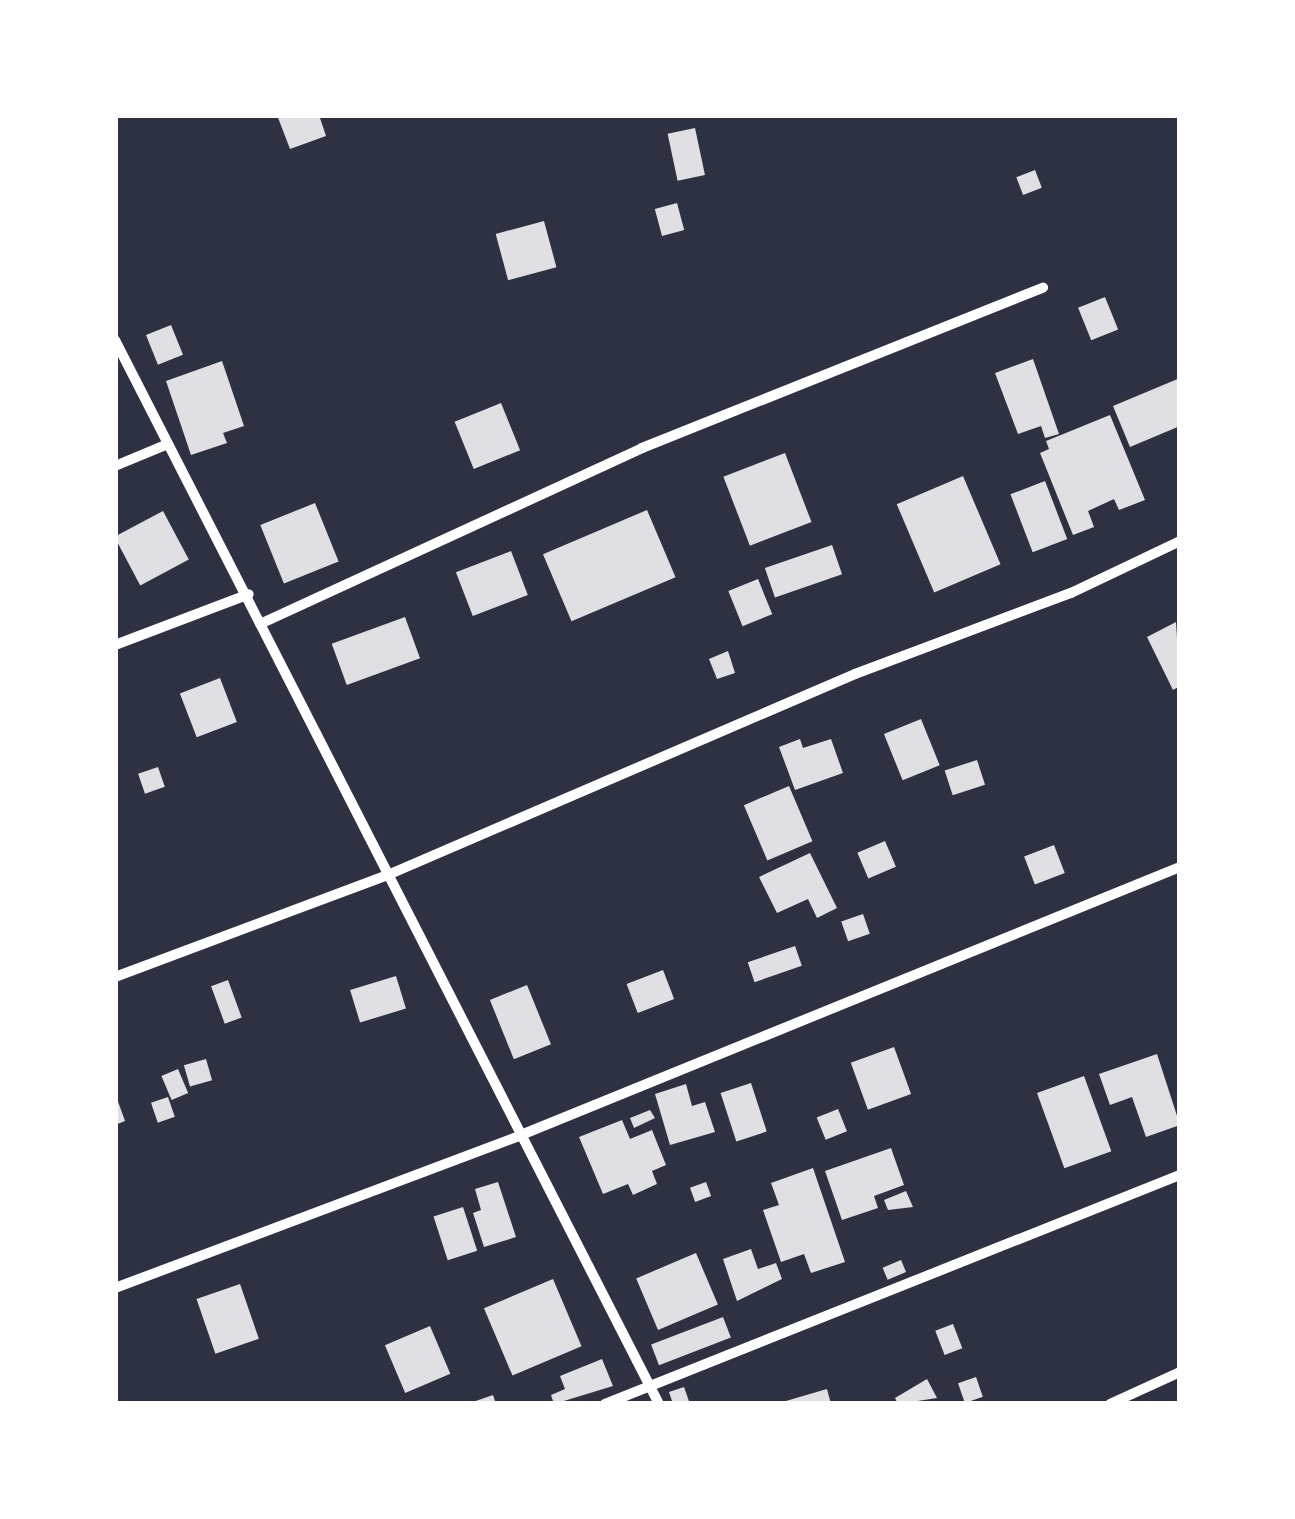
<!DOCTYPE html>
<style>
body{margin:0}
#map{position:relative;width:1295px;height:1519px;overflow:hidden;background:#2d3142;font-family:"PT Serif",serif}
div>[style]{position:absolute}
.building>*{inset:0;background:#e0e0e3;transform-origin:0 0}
.minor>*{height:10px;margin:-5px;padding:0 5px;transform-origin:5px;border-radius:5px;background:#fff}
span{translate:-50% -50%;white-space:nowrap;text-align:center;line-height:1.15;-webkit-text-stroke:10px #fff;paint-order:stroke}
.frame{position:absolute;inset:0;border:118px solid #fff;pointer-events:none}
</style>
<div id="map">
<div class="building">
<div style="clip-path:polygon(277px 115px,319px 115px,326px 136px,290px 149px)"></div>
<div style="left:695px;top:128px;width:48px;height:28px;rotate:78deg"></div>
<div style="left:1035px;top:170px;width:19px;height:20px;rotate:69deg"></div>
<div style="left:677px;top:203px;width:28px;height:23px;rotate:75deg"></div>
<div style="left:544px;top:221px;width:48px;height:50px;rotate:75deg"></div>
<div style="left:1105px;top:297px;width:35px;height:29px;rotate:68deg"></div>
<div style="left:171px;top:325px;width:32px;height:27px;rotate:68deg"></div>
<div style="clip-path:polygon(1033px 359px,1059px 434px,1045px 438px,1041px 426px,1018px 434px,995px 373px)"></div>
<div style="clip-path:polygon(222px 361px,244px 426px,223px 433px,227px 443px,191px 455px,166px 381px)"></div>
<div style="clip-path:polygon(1180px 378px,1180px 426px,1130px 447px,1113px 406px)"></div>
<div style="left:501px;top:403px;width:51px;height:50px;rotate:68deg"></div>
<div style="clip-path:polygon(1110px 415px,1145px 500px,1119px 510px,1114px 499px,1088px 511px,1094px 527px,1073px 535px,1040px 453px,1049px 449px,1046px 441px)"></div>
<div style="left:785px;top:453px;width:74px;height:66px;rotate:69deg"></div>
<div style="left:963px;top:476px;width:96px;height:72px;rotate:67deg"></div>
<div style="left:1045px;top:481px;width:62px;height:37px;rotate:69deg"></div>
<div style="left:315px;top:503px;width:63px;height:59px;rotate:68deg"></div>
<div style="left:647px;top:510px;width:73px;height:113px;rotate:67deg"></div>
<div style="left:163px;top:511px;width:55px;height:55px;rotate:62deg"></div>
<div style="left:832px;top:545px;width:31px;height:71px;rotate:71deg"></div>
<div style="left:511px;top:551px;width:47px;height:59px;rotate:69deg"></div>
<div style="left:758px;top:579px;width:38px;height:32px;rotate:68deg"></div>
<div style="left:405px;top:617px;width:44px;height:78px;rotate:70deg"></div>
<div style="clip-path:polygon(1176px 622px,1180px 686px,1173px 690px,1147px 637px)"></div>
<div style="clip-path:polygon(728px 651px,735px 673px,717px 679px,709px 659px)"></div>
<div style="left:220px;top:678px;width:47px;height:43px;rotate:69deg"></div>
<div style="left:921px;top:719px;width:50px;height:40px;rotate:68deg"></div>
<div style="clip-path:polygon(800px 739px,803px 748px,831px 739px,843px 773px,795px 790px,779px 747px)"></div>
<div style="left:977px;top:760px;width:26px;height:34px;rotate:72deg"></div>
<div style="left:158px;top:767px;width:21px;height:21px;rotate:71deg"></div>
<div style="left:789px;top:786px;width:60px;height:49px;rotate:67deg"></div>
<div style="left:885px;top:841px;width:28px;height:30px;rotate:67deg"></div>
<div style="left:1054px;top:845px;width:30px;height:32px;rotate:69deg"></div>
<div style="clip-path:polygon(810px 853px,837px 908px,817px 918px,808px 899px,777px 913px,759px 877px)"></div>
<div style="left:863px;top:914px;width:21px;height:23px;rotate:71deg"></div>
<div style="left:795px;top:946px;width:21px;height:50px;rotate:71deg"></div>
<div style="left:663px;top:970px;width:31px;height:39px;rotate:69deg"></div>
<div style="left:396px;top:976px;width:34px;height:48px;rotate:73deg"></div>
<div style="left:228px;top:980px;width:40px;height:18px;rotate:70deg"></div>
<div style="left:527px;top:985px;width:64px;height:40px;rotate:68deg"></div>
<div style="left:894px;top:1047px;width:50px;height:46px;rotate:70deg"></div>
<div style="clip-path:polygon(1157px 1054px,1180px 1125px,1146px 1137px,1132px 1097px,1110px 1105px,1099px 1074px)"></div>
<div style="left:206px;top:1059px;width:22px;height:23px;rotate:74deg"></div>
<div style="left:178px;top:1069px;width:26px;height:18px;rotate:67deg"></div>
<div style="left:1084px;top:1076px;width:80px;height:50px;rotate:70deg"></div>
<div style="left:751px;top:1083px;width:51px;height:32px;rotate:72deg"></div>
<div style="clip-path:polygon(686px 1084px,692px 1106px,705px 1102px,715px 1132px,670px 1145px,655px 1094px)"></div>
<div style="clip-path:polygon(115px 1093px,125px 1121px,115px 1125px)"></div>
<div style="left:168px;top:1097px;width:21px;height:18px;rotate:71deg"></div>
<div style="left:838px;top:1109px;width:24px;height:23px;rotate:68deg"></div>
<div style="clip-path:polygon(650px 1110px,655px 1118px,634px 1128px,630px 1118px)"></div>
<div style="clip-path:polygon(622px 1120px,630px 1139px,652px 1130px,666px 1165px,652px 1171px,657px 1184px,633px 1195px,628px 1184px,603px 1194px,579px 1137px)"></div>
<div style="clip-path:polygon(891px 1148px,904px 1185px,874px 1196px,878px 1208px,842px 1220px,825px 1171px)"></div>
<div style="clip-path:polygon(813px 1168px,845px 1262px,811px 1273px,804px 1254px,781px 1262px,763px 1210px,779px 1205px,771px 1183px)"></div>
<div style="clip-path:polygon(498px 1182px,516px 1237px,484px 1247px,473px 1213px,481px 1210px,475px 1189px)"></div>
<div style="left:706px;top:1182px;width:15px;height:17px;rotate:70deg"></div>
<div style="clip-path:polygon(906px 1191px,913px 1207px,888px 1210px,884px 1200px)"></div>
<div style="left:463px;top:1207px;width:46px;height:31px;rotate:72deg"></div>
<div style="clip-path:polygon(751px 1249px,758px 1269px,776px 1263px,782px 1279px,737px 1301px,723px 1259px)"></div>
<div style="left:696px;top:1253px;width:56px;height:65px;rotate:67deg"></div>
<div style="left:901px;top:1260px;width:13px;height:20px;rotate:67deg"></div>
<div style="left:553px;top:1279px;width:73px;height:75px;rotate:67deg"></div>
<div style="left:240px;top:1284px;width:58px;height:46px;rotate:71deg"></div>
<div style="left:723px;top:1317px;width:22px;height:77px;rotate:69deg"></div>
<div style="left:953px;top:1324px;width:26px;height:19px;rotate:69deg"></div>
<div style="left:430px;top:1326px;width:52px;height:49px;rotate:67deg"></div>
<div style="clip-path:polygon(602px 1359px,613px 1386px,554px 1404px,551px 1395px,565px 1389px,560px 1376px)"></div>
<div style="left:976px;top:1377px;width:21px;height:19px;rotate:71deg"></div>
<div style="clip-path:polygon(927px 1379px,937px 1398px,898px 1404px,895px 1398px)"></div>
<div style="clip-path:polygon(684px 1387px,690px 1404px,673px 1404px,669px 1392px)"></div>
<div style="clip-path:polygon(827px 1389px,831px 1404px,779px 1404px,779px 1403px)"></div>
<div style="clip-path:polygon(493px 1395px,496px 1404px,470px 1404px,470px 1403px)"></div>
</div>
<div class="minor">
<div style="left:115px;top:340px;width:1195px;rotate:62.92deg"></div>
<div style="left:115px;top:466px;width:57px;rotate:-22.5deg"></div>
<div style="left:260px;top:624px;width:421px;rotate:-24.7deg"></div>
<div style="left:642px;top:448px;width:432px;rotate:-21.8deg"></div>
<div style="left:115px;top:645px;width:143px;rotate:-20.8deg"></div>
<div style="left:115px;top:977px;width:294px;rotate:-20.5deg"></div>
<div style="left:390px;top:874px;width:506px;rotate:-23.27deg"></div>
<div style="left:855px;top:674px;width:231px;rotate:-20.6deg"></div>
<div style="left:1071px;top:593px;width:121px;rotate:-25.5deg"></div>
<div style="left:115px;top:1288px;width:434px;rotate:-20.6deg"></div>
<div style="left:521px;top:1135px;width:711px;rotate:-22.13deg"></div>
<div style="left:605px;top:1404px;width:619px;rotate:-21.72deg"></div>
<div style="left:1110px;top:1404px;width:77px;rotate:-24.6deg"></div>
</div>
<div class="frame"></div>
</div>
